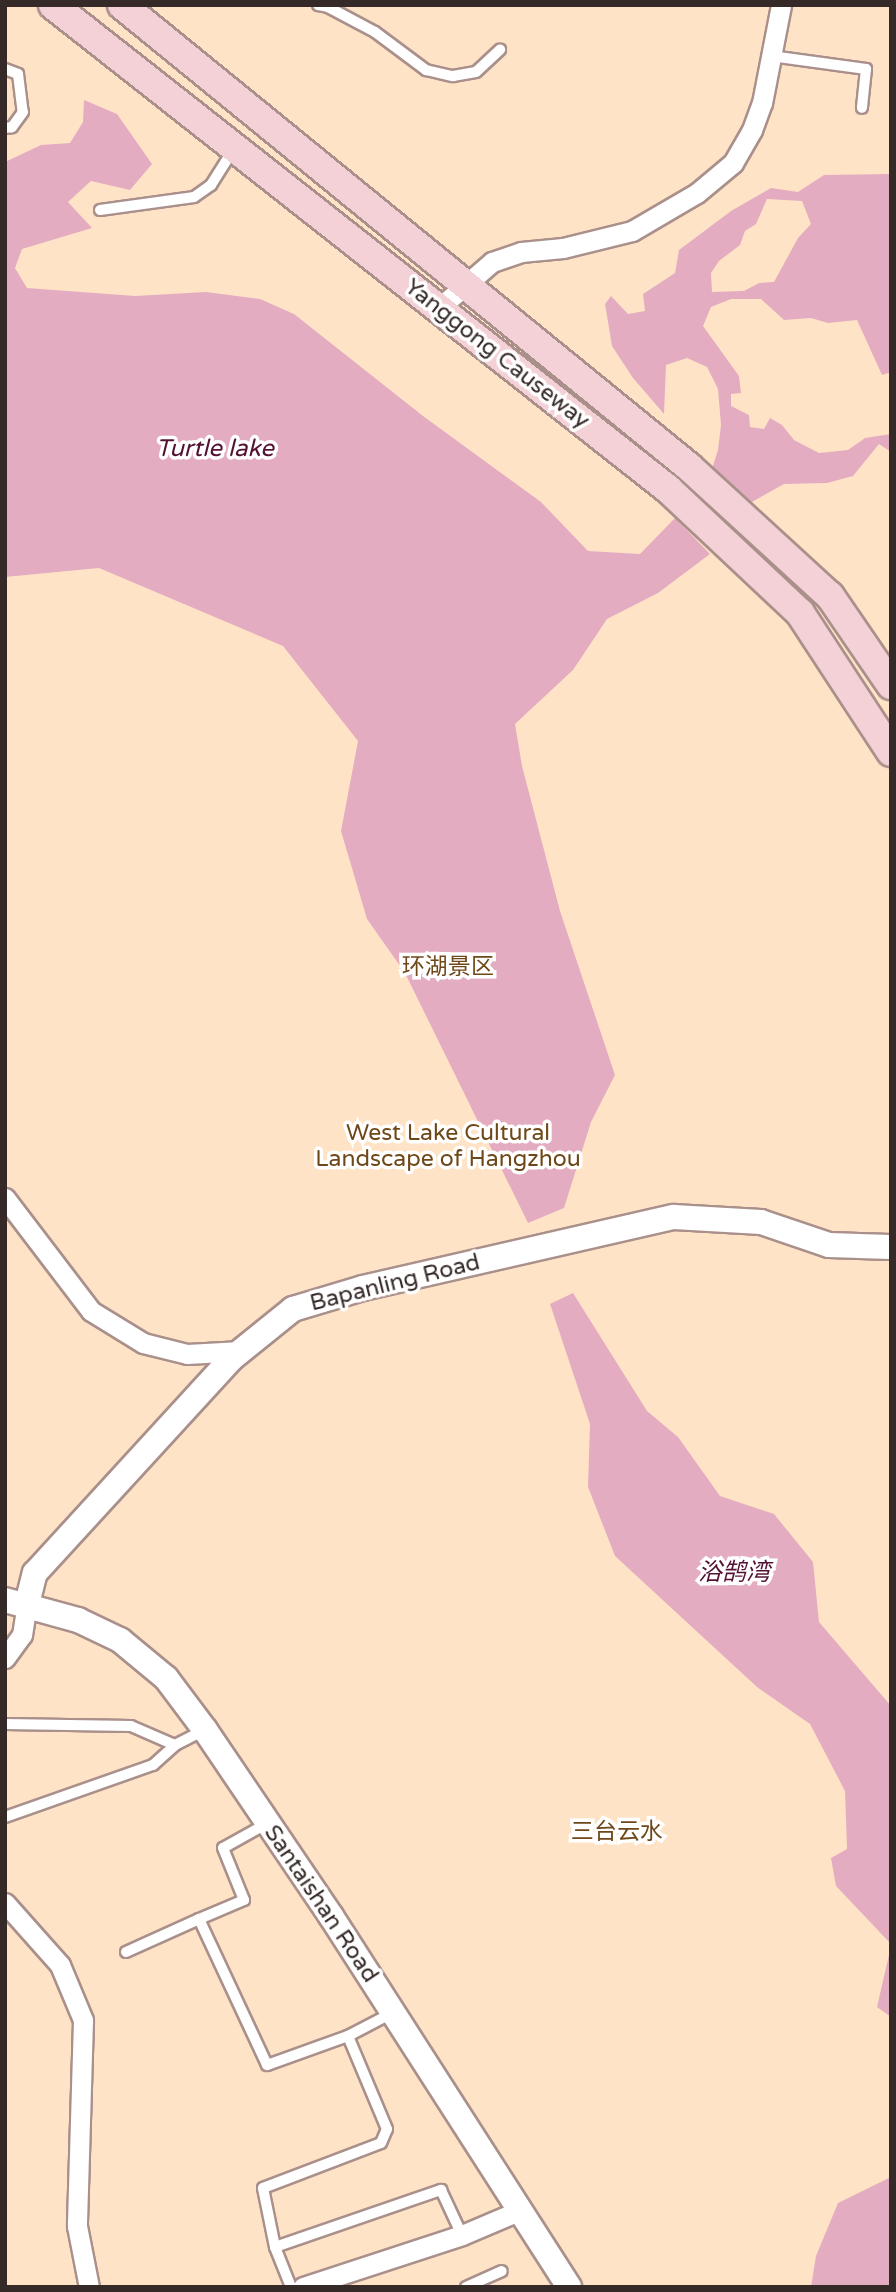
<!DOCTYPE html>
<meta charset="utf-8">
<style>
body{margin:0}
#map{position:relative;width:896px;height:2292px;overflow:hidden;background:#fcf6f5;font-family:"Varela Round","Noto Sans SC",sans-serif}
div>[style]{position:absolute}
.green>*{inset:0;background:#ffe3c7;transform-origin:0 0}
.water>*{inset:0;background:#e4acc1}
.roads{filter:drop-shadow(2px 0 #aa908b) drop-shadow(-2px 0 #aa908b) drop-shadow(0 2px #aa908b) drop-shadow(0 -2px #aa908b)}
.service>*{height:10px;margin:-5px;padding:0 5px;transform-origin:5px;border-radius:5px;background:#fff}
.minor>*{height:19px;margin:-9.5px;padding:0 9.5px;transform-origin:9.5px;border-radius:9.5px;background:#fff}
.tertiary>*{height:24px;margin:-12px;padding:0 12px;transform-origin:12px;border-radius:12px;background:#fff}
.secondary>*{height:28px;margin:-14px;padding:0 14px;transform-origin:14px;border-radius:14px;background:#f3d1d6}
span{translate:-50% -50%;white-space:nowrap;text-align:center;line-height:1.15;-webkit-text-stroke:7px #fff;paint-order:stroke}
.street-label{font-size:23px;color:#352a28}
.park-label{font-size:23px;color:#6f4819}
.water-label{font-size:24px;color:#531233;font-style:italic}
.frame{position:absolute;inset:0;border:7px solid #352a28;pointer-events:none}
</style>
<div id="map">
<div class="green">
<div style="left:5px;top:5px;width:886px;height:2282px"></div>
</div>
<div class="water">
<div style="clip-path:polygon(84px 100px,117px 114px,152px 164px,130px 190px,91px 181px,68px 202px,92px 228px,22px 249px,15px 268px,27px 288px,135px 296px,206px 292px,260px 299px,294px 314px,423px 416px,541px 502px,588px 551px,640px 554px,675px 518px,710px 554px,658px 593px,607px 619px,573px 670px,515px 724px,522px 766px,560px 911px,615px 1075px,591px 1122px,564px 1208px,528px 1223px,405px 973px,367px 919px,341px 831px,358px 741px,283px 646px,99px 568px,5px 577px,5px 162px,41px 145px,70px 143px,83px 122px)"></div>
<div style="clip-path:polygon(evenodd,891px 174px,891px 372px,882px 375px,857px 320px,828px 323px,811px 318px,784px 320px,761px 299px,731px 299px,711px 307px,703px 326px,739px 376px,741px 393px,731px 394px,731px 406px,749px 415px,750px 427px,764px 429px,770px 418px,782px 425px,794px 440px,819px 453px,848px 450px,865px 438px,891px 434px,891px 452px,879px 444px,853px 476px,827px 483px,784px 484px,741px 508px,710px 475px,718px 450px,721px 425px,718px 389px,707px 367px,687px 358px,666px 365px,664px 414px,633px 378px,612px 346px,605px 304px,611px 296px,628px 314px,645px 311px,643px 294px,675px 273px,679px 250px,731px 211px,771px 188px,798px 192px,824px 175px,891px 174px,767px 199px,802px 201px,811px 224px,798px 238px,774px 282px,759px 283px,744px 291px,712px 292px,711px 273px,719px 261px,740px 245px,745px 231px,756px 224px,767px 199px)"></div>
<div style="clip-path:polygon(573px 1293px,647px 1411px,678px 1437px,720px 1496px,774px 1514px,813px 1562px,819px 1622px,891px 1706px,891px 1944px,836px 1886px,831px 1858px,847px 1849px,845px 1791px,810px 1724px,757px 1687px,615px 1556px,588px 1487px,590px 1424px,550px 1304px)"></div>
<div style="clip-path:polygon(891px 1946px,891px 2017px,877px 2007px)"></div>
<div style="clip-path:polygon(891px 2177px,891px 2287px,811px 2287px,816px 2256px,838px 2203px)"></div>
</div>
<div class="roads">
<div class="service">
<div style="left:318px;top:5px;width:10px;rotate:11deg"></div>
<div style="left:328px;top:7px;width:53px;rotate:28deg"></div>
<div style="left:375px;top:32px;width:64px;rotate:36.7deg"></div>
<div style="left:426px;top:70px;width:28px;rotate:13deg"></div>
<div style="left:453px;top:76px;width:23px;rotate:-10deg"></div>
<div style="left:476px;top:72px;width:33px;rotate:-43deg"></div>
<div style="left:771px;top:56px;width:96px;rotate:7.8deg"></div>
<div style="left:866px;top:69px;width:39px;rotate:96deg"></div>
<div style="left:5px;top:69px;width:14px;rotate:21deg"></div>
<div style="left:18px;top:74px;width:38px;rotate:83deg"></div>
<div style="left:23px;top:112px;width:19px;rotate:126deg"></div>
<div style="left:12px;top:127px;width:7px;rotate:172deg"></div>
<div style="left:100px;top:210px;width:95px;rotate:-7.9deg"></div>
<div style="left:194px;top:197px;width:21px;rotate:-35deg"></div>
<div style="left:211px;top:185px;width:41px;rotate:-57.8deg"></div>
<div style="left:5px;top:1724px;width:126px;rotate:0.9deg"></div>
<div style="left:131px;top:1726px;width:48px;rotate:23.4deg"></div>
<div style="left:175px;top:1745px;width:33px;rotate:-27deg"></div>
<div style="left:5px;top:1817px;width:157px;rotate:-19.4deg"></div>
<div style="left:153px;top:1765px;width:30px;rotate:-42deg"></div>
<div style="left:266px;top:1824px;width:49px;rotate:150.8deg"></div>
<div style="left:223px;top:1848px;width:56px;rotate:68deg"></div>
<div style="left:244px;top:1900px;width:49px;rotate:157.1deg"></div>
<div style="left:199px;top:1919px;width:161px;rotate:65deg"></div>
<div style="left:267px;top:2065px;width:86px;rotate:-19.7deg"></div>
<div style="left:126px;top:1952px;width:80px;rotate:-24.3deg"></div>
<div style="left:275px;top:2247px;width:176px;rotate:-19deg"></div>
<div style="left:441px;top:2190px;width:50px;rotate:65deg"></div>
<div style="left:291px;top:2287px;width:43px;rotate:-111.8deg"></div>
<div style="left:275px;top:2247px;width:60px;rotate:-101.5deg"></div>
<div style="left:263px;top:2188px;width:126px;rotate:-20.9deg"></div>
<div style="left:381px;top:2143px;width:15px;rotate:-67deg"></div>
<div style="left:387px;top:2129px;width:101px;rotate:-112.8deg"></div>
<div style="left:348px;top:2036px;width:50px;rotate:-27.6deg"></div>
<div style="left:466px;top:2287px;width:39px;rotate:-24deg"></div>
</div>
<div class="minor">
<div style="left:439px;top:308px;width:70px;rotate:-41deg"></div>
<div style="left:492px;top:262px;width:31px;rotate:-19deg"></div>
<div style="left:521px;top:252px;width:42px;rotate:-5.4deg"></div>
<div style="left:563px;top:248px;width:71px;rotate:-13.8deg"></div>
<div style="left:632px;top:231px;width:75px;rotate:-30.3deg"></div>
<div style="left:697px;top:193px;width:47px;rotate:-39.8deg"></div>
<div style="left:733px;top:163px;width:38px;rotate:-60deg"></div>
<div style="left:752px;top:130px;width:29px;rotate:-70deg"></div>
<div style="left:762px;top:103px;width:100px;rotate:-79deg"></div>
<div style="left:5px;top:1198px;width:142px;rotate:52.7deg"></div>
<div style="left:91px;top:1311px;width:61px;rotate:31.6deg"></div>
<div style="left:143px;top:1343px;width:45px;rotate:14deg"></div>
<div style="left:187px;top:1354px;width:54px;rotate:-3.2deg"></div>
<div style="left:5px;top:1658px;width:29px;rotate:-54deg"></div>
<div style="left:22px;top:1635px;width:31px;rotate:-81deg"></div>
<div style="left:5px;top:1903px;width:83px;rotate:48.4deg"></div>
<div style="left:60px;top:1965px;width:60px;rotate:67.3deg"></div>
<div style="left:83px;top:2020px;width:206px;rotate:91.7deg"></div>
<div style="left:77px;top:2226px;width:62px;rotate:78.9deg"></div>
<div style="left:303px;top:2287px;width:167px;rotate:-18.1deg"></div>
<div style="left:462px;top:2235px;width:64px;rotate:-23deg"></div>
</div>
<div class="tertiary">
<div style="left:5px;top:1600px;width:76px;rotate:15.3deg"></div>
<div style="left:78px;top:1620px;width:47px;rotate:25.5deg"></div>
<div style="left:120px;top:1640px;width:60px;rotate:39.6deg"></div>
<div style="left:166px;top:1678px;width:65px;rotate:53.1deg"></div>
<div style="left:205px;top:1730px;width:225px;rotate:55.9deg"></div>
<div style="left:331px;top:1916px;width:441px;rotate:57.3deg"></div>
<div style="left:27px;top:1604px;width:32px;rotate:-76deg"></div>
<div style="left:35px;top:1573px;width:290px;rotate:-47.5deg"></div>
<div style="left:231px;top:1359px;width:80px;rotate:-38.9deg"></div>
<div style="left:293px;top:1309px;width:73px;rotate:-16.7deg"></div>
<div style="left:363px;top:1288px;width:319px;rotate:-12.9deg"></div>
<div style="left:674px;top:1217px;width:87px;rotate:3.3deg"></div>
<div style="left:761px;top:1222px;width:72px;rotate:18.7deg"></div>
<div style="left:829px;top:1245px;width:62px;rotate:1.8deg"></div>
</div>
<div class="secondary">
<div style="left:53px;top:5px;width:783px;rotate:38.2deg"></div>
<div style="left:668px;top:489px;width:181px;rotate:43.2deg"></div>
<div style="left:800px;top:613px;width:166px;rotate:56.8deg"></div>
<div style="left:122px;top:5px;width:731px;rotate:39.17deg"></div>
<div style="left:689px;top:467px;width:191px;rotate:42.5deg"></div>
<div style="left:830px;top:596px;width:108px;rotate:55.6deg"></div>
</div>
</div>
<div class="street-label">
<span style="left:497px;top:354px;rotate:38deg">Yanggong Causeway</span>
<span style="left:395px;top:1283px;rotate:-14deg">Bapanling Road</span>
<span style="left:321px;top:1904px;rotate:56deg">Santaishan Road</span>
</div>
<div class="park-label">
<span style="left:448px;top:967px">环湖景区</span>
<span style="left:448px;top:1146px">West Lake Cultural<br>Landscape of Hangzhou</span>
<span style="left:617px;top:1832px">三台云水</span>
</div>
<div class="water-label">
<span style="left:215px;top:449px">Turtle lake</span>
<span style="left:734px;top:1573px">浴鹄湾</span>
</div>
<div class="frame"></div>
</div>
